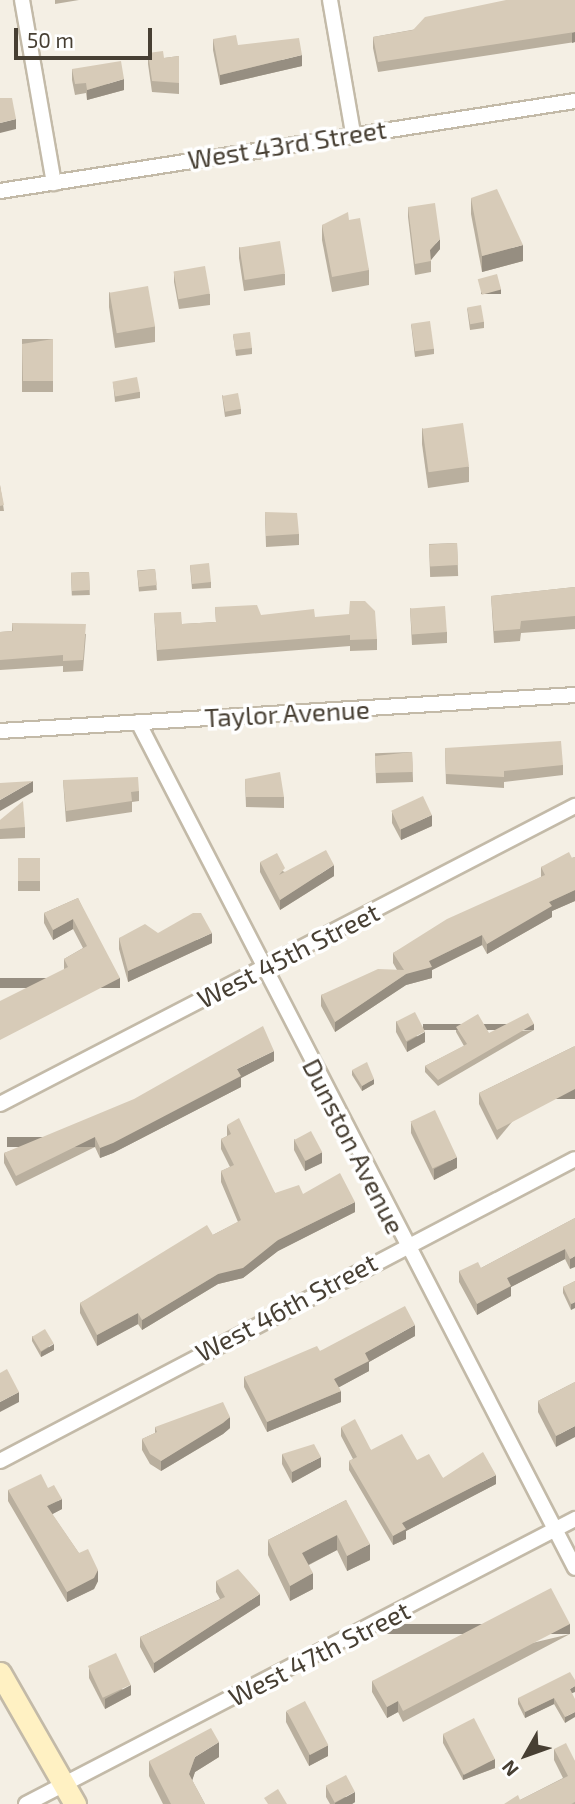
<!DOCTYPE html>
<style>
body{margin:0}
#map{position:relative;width:575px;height:1804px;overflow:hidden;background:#f4efe4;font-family:"Exo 2",sans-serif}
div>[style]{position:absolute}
.roads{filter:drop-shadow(2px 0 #c3baa8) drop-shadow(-2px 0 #c3baa8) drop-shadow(0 2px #c3baa8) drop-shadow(0 -2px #c3baa8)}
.minor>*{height:14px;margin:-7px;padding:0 7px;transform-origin:7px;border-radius:7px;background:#fff}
.secondary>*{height:21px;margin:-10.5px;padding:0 10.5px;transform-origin:10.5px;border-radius:10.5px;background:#fff1c3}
.wall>*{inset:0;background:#b9af9e;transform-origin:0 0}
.shaded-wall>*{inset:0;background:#968e81;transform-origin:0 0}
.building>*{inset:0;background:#d7cbb8;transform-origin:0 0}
span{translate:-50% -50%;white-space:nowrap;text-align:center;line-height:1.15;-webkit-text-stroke:7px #fff;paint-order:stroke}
.street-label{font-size:26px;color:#473f33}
.north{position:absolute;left:491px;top:1720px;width:70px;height:70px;-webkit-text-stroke:5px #fff;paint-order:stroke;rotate:230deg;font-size:19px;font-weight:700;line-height:28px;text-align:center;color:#473f33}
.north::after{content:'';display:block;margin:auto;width:24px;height:32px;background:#473f33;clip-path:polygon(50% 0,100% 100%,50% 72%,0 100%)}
.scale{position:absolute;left:14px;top:28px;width:138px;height:32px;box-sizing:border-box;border:4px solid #473f33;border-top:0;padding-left:9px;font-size:21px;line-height:24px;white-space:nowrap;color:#473f33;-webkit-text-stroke:5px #fff;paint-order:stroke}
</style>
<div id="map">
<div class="roads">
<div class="minor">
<div style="left:22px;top:0;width:186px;rotate:80.1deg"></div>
<div style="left:330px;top:0;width:135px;rotate:80.2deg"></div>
<div style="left:0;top:191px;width:582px;rotate:-8.9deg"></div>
<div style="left:138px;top:722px;width:952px;rotate:62.68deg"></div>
<div style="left:0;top:731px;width:576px;rotate:-3.58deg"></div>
<div style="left:0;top:1104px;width:648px;rotate:-27.4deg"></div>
<div style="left:0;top:1461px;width:649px;rotate:-27.71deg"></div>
<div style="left:26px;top:1804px;width:619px;rotate:-27.43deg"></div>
</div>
<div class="secondary">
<div style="left:0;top:1673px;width:151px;rotate:60.2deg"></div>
</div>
</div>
<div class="wall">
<div style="clip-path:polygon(55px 0,79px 0,55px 4px)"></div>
<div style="clip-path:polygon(575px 0,575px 42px,378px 72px,373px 48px,373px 37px)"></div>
<div style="clip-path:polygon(213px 39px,302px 66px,220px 85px,213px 50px)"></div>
<div style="clip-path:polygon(148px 53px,164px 58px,179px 56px,179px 94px,152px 92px,148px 64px)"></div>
<div style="clip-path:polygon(72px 69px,124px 90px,87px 100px,86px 93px,75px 95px,72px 80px)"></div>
<div style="clip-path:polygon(471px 198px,523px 261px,482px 272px,471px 214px)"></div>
<div style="clip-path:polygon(408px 207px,440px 249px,431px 260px,431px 272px,415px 275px,408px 217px)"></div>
<div style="clip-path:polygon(349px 220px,369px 270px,369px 285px,332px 292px,322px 240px,322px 225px)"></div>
<div style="clip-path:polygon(239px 247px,285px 274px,285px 285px,244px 291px,239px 258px)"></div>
<div style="clip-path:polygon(174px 272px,210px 294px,210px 305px,179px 309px,174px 282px)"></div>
<div style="clip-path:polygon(109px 292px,155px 326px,155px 342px,115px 348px,109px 307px)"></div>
<div style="clip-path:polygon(467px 308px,484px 322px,484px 328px,470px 330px)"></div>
<div style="clip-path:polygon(411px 324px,434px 349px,434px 354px,415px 357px)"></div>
<div style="clip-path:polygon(233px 335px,252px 348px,252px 354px,236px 356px)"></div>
<div style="left:53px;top:339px;width:53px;height:31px;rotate:90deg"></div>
<div style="clip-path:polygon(113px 382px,140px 392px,140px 398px,115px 402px)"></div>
<div style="clip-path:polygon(222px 395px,241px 409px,241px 414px,225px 417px)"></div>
<div style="clip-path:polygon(422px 428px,469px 467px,469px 482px,428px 488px,422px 444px)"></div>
<div style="clip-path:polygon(0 485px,4px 511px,0 511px)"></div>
<div style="clip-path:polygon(265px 512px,299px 534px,299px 545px,266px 547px)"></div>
<div style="left:457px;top:543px;width:33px;height:28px;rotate:88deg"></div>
<div style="clip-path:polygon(190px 565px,211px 582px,211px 588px,192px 589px)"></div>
<div style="left:155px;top:569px;width:21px;height:18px;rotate:85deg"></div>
<div style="left:89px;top:572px;width:23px;height:18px;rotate:88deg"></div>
<div style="clip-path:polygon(575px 587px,575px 629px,521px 633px,520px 641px,494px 643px,491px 596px)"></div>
<div style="clip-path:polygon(215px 607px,261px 615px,315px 617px,377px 639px,377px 650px,350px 651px,350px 646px,157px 661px,154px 613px,182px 624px,216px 622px)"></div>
<div style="clip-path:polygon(410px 608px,447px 632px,447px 643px,412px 645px)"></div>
<div style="clip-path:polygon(12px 623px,86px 634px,83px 671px,63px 672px,63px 666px,0 670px,0 632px,12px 631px)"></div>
<div style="clip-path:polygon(445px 748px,563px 765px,563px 775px,504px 782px,504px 788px,446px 784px)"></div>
<div style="left:412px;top:752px;width:30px;height:37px;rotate:88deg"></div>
<div style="clip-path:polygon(245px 779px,284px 797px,284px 808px,246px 807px)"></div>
<div style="clip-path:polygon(63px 780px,139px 791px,139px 801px,132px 802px,132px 812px,66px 822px)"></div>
<div style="clip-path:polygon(392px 812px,432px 826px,401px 840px,392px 823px)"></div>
<div style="clip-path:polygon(0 820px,25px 827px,25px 838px,0 839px)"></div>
<div style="clip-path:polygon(575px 857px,575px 901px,552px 911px,552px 917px,487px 954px,482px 945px,432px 970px,432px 978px,406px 985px,335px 1032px,321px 1006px,321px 995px,397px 970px,393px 963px,393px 953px,541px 877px,541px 867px)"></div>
<div style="left:18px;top:858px;width:22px;height:33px"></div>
<div style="clip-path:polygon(260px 862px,285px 872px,334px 876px,280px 910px,260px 872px)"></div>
<div style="clip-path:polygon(78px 898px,120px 988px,64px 970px,64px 959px,83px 948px,73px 929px,53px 940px,44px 923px,44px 913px)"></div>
<div style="clip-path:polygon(158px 933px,212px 943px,128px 982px,119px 949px,119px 938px)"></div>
<div style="clip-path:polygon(396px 1021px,425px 1042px,407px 1052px,396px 1032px)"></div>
<div style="clip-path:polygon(456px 1027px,489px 1033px,534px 1030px,438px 1086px,425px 1072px,425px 1066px,464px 1046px,456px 1032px)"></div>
<div style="clip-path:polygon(575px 1046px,497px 1140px,479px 1104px,479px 1093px)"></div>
<div style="clip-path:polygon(274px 1061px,241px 1078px,241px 1087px,113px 1153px,100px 1158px,95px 1147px,16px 1186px,4px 1163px,4px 1153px)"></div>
<div style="clip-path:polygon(352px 1070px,374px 1084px,362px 1091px,352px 1075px)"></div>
<div style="clip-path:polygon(411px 1122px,457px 1168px,434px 1180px,411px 1133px)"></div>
<div style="clip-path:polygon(227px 1125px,275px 1193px,303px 1194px,355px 1212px,278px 1251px,243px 1278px,218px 1284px,142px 1330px,138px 1324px,97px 1346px,80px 1313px,80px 1303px,238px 1222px,221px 1182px,221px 1171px,230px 1167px,221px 1149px,221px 1139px,227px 1136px)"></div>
<div style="clip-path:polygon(294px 1139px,322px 1163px,305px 1171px,294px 1150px)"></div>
<div style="clip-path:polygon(575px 1218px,570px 1269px,565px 1259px,511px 1287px,511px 1296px,477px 1315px,459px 1282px,459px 1271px,481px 1268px)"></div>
<div style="clip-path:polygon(575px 1281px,571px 1310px,563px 1293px,563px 1287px)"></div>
<div style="clip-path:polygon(32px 1336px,54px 1350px,41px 1357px,32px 1341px)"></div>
<div style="clip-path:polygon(415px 1336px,369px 1362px,369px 1371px,339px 1387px,341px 1402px,267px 1432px,244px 1387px,244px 1377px,320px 1351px)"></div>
<div style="clip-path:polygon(575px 1382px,556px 1447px,538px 1412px,538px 1401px)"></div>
<div style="clip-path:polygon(155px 1427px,230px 1428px,223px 1434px,161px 1471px,150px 1464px,142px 1450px,142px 1439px,155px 1433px)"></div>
<div style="clip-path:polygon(341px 1427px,371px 1450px,417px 1460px,443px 1478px,496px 1484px,406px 1531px,406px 1539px,393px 1545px,349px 1470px,349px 1461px,353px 1459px,341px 1436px)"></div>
<div style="clip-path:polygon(282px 1454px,321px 1467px,292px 1483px,282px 1464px)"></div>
<div style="clip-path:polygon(48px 1488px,62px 1509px,52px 1514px,98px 1581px,94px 1589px,67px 1602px,8px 1501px,8px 1490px)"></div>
<div style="clip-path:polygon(346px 1500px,370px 1560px,347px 1571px,337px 1550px,309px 1565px,313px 1589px,290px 1601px,268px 1555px,268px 1540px)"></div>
<div style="clip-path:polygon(216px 1581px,260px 1605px,154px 1673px,140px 1647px,140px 1637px,220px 1599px,216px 1592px)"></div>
<div style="clip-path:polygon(570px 1634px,403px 1722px,398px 1712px,387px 1718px,372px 1692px,372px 1681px)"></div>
<div style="clip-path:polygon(89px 1668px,131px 1695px,105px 1709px,89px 1678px)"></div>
<div style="clip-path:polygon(572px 1693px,565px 1723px,554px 1704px,525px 1718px,518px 1704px,518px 1698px)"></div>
<div style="clip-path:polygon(286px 1711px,328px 1756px,309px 1766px,286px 1722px)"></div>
<div style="clip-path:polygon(443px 1734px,495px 1768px,463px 1780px,443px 1743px)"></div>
<div style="clip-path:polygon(554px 1749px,575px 1761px,575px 1804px,520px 1800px,563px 1778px,554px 1760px)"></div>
<div style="clip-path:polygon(219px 1757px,195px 1772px,192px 1780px,205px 1804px,163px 1804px,149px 1776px,149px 1761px)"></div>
<div style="clip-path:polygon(326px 1786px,355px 1802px,352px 1804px,330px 1804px,326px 1797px)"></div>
</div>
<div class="shaded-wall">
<div style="clip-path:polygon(575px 32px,575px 42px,572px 43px,572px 33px)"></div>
<div style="clip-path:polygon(302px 55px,302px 66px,220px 85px,220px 75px)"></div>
<div style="clip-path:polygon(124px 79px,124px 90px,87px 100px,87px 90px)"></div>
<div style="clip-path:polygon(16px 119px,16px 129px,0 133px,0 123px)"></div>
<div style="clip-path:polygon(440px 239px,440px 249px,430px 261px,430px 250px)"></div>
<div style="clip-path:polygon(523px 245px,523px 261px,482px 272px,482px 256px)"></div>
<div style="left:501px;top:289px;width:5px;height:20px;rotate:90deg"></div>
<div style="clip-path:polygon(33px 781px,33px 792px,0 811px,0 800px)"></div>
<div style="clip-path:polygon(432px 815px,432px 826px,401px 840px,401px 829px)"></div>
<div style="clip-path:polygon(334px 865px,334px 876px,280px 910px,280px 900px)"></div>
<div style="clip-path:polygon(575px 890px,575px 901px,552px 911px,552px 917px,487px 954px,487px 944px,549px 902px)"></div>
<div style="clip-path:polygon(73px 919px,73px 929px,53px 940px,53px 930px)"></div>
<div style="clip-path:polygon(212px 933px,212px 943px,128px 982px,128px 971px)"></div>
<div style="clip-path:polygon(482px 935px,482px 945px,432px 970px,432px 978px,406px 985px,335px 1032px,335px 1022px,406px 974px,429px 961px)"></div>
<div style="left:120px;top:978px;width:10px;height:135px;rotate:90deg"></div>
<div style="left:534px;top:1024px;width:6px;height:111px;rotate:90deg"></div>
<div style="clip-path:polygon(425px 1032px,425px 1042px,407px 1052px,407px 1042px)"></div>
<div style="clip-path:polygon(274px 1051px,274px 1061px,241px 1078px,241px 1087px,113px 1153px,100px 1158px,100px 1148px,237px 1069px)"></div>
<div style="clip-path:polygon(374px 1079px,374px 1084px,362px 1091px,362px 1086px)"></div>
<div style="left:575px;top:1089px;width:10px;height:88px;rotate:90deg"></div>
<div style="left:95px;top:1137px;width:10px;height:88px;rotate:90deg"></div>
<div style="clip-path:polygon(322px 1152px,322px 1163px,305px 1171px,305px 1160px)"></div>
<div style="clip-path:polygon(457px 1157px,457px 1168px,434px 1180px,434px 1169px)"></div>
<div style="clip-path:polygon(355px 1202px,355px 1212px,278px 1251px,243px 1278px,218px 1284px,142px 1330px,142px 1320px,218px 1274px,278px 1240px)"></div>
<div style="clip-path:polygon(565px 1249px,565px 1259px,511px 1287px,511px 1296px,477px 1315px,477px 1304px,507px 1278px)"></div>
<div style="clip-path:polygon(575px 1256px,575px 1267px,570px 1269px,570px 1259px)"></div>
<div style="clip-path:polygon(575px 1302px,575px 1308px,571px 1310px,571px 1304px)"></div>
<div style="clip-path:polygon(138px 1313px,138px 1324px,97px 1346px,97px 1335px)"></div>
<div style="clip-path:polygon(415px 1325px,415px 1336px,369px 1362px,369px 1371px,334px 1390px,334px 1379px,365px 1353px)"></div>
<div style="clip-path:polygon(54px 1344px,54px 1350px,41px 1357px,41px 1352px)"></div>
<div style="clip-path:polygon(341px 1391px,341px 1402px,267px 1432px,267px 1422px)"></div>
<div style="clip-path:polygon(19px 1392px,19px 1402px,0 1412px,0 1402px)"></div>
<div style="clip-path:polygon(230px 1417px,230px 1428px,223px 1434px,161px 1471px,161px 1461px)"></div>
<div style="clip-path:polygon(575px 1426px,575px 1437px,556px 1447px,556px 1436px)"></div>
<div style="clip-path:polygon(321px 1457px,321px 1467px,292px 1483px,292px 1472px)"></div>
<div style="clip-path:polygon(496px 1475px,496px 1484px,406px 1531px,406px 1539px,393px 1545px,393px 1536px,402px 1523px)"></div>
<div style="clip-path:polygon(62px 1499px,62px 1509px,47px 1517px,47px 1506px)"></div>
<div style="clip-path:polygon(337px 1535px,337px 1550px,302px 1568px,302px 1553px)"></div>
<div style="clip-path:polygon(370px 1544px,370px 1560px,347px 1571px,347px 1556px)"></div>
<div style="clip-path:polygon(98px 1570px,98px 1581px,94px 1589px,67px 1602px,67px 1592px)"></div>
<div style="clip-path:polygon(313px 1573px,313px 1589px,290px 1601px,290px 1586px)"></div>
<div style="clip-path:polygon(260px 1594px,260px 1605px,154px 1673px,154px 1663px)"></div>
<div style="left:570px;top:1624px;width:10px;height:188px;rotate:90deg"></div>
<div style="clip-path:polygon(131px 1685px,131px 1695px,105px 1709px,105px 1699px)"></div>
<div style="clip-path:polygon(575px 1686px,575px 1692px,570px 1694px,570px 1689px)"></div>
<div style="clip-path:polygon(554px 1698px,554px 1704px,525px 1718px,525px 1712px)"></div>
<div style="clip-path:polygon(398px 1701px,398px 1712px,387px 1718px,387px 1707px)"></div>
<div style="clip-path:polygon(575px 1712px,575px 1717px,565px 1723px,565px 1717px)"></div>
<div style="clip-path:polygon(219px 1742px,219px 1757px,195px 1772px,189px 1790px,189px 1774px,195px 1757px)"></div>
<div style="clip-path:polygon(328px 1745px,328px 1756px,309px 1766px,309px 1755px)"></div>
<div style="clip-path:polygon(495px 1759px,495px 1768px,463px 1780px,463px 1771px)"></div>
<div style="clip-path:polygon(355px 1792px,355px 1802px,352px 1804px,335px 1804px,335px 1803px)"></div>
</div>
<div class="building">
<div style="clip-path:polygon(506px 0,575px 0,575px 32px,378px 62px,373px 37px,413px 30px,425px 17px)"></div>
<div style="clip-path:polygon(236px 35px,238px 45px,299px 38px,302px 55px,220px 75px,213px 39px)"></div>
<div style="clip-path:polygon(163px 51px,164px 58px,179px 56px,179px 83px,152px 81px,148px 53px)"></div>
<div style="clip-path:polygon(121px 61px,124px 79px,87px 90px,86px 83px,75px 84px,72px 69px)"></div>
<div style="clip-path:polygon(0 98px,12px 98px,16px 119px,0 123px)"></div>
<div style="clip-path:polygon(497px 189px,523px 245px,482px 256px,471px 198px)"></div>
<div style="clip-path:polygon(435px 203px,440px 239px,430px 250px,431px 261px,415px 264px,408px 207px)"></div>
<div style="clip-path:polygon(348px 212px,349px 220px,360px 218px,369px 270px,332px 277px,322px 225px)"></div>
<div style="left:280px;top:241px;width:33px;height:41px;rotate:81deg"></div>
<div style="left:205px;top:266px;width:28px;height:32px;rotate:80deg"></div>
<div style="left:497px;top:274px;width:16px;height:20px;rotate:75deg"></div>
<div style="left:148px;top:286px;width:41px;height:39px;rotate:80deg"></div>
<div style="left:481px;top:305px;width:17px;height:14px;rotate:80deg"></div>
<div style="left:430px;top:321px;width:28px;height:19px;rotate:82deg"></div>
<div style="left:250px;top:332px;width:16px;height:17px;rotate:83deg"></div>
<div style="clip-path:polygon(53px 339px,53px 381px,23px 381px,22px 344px)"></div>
<div style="left:137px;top:377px;width:15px;height:25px;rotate:79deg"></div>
<div style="left:238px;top:393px;width:16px;height:16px;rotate:79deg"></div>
<div style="left:463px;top:423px;width:44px;height:41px;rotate:82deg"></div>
<div style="clip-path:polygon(0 485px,4px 505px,0 506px)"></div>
<div style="clip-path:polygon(265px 512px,297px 513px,299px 534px,266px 536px)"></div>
<div style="left:457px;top:543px;width:22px;height:28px;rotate:87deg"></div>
<div style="left:209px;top:563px;width:19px;height:19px;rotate:84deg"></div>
<div style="left:155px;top:569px;width:16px;height:18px;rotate:83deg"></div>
<div style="left:89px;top:572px;width:18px;height:18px;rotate:87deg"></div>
<div style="clip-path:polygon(575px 587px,575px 616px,521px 621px,520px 629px,494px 631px,491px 596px)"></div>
<div style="clip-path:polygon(350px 601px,365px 601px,375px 611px,377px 639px,350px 640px,350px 635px,157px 650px,154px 613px,181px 612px,182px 624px,216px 622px,215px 607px,257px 605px,261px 615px,314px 609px,315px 617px,349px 614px)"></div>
<div style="left:445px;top:606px;width:26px;height:35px;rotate:86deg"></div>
<div style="clip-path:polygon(12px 623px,86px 624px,83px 660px,63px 661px,63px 655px,0 660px,0 632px,13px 631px)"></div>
<div style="clip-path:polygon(561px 741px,563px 765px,504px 771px,504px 777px,446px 774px,445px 748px)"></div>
<div style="clip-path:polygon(412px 752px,413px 772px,376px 773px,375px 756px)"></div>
<div style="clip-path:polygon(280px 772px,284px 797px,246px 797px,245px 779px)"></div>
<div style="clip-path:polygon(138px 777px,139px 791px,131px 792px,132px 801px,66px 811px,63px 780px)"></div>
<div style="clip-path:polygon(33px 781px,0 800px,0 783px)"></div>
<div style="left:423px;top:796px;width:21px;height:35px;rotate:65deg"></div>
<div style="clip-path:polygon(23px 801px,25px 827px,0 829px,0 820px)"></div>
<div style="clip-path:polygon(326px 850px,334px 865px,280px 900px,260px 862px,277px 853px,285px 868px,279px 875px)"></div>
<div style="clip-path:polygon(569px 852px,572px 858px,575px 857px,575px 890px,549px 902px,552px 906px,487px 944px,482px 935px,429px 961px,432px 967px,406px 974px,335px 1022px,321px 995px,378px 969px,404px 970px,393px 953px,447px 919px,545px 875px,541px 867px)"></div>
<div style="left:18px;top:858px;width:22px;height:23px"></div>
<div style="clip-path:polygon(78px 898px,120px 978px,0 1040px,0 1001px,68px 967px,64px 959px,87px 946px,73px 919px,53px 930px,44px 913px)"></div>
<div style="clip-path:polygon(193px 913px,201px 913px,212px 933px,128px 971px,119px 938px,145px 924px,158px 933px)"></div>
<div style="left:415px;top:1012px;width:22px;height:21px;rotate:63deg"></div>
<div style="clip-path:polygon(528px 1013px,534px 1024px,438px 1080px,425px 1066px,467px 1044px,456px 1027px,478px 1014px,489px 1033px)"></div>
<div style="clip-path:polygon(263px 1026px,274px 1051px,237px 1069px,241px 1076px,113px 1143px,100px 1148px,95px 1137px,16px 1176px,4px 1153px,134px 1099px)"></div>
<div style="clip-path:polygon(575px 1046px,575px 1089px,497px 1130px,479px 1093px)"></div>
<div style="clip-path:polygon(367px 1062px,374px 1079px,362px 1086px,352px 1070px)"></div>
<div style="left:435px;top:1110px;width:52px;height:27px;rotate:65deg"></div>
<div style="clip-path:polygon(239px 1118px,275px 1193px,299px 1185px,303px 1194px,340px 1173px,355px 1202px,278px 1240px,243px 1268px,218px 1274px,142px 1320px,138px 1313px,97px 1335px,80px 1303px,207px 1225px,213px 1235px,241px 1220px,221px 1171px,234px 1165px,221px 1139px,231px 1134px,227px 1125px)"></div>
<div style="left:311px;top:1131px;width:24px;height:19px;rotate:62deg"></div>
<div style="clip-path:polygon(575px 1218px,575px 1256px,570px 1259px,565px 1249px,507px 1278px,511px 1286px,477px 1304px,459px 1271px,478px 1262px,481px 1268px)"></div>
<div style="clip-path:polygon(575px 1281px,575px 1302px,571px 1304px,563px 1287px)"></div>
<div style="clip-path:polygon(405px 1306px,415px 1325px,365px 1353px,369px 1361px,334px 1379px,341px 1391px,267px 1422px,244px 1377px,317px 1346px,320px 1351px)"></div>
<div style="left:45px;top:1329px;width:17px;height:15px;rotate:59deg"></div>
<div style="clip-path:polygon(7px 1369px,19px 1392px,0 1402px,0 1373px)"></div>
<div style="clip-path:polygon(575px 1382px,575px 1426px,556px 1436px,538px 1401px)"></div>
<div style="clip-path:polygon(223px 1402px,230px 1417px,223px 1423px,161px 1461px,150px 1454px,142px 1439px,157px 1432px,155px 1427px)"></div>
<div style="clip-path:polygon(355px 1419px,371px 1450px,402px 1434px,417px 1460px,429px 1454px,443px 1478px,483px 1452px,496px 1475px,402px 1523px,406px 1529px,393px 1536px,349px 1461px,357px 1457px,341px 1427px)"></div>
<div style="clip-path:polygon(314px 1444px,321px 1457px,292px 1472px,282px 1454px)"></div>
<div style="clip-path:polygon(41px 1474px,48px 1488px,54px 1485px,62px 1499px,47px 1506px,79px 1553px,88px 1549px,98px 1570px,94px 1578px,67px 1592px,8px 1490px)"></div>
<div style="clip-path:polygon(346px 1500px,370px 1544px,347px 1556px,337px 1535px,319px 1544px,302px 1553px,313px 1573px,290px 1586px,268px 1540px)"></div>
<div style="clip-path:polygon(238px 1569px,260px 1594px,154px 1663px,140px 1637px,225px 1597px,216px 1581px)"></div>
<div style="clip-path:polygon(551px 1588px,570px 1624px,403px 1711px,398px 1701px,387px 1707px,372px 1681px)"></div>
<div style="left:116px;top:1653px;width:35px;height:31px;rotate:65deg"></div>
<div style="clip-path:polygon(570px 1672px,575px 1680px,575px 1686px,570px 1689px,575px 1699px,575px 1712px,565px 1717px,554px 1698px,525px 1712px,518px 1698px)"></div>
<div style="left:305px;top:1701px;width:50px;height:21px;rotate:62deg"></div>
<div style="left:474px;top:1718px;width:46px;height:35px;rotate:63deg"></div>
<div style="clip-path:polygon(211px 1728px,219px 1742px,195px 1757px,189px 1774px,205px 1804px,171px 1804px,149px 1761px)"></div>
<div style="clip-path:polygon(566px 1743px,575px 1761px,575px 1802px,571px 1804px,504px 1804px,518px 1795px,520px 1800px,568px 1776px,554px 1749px)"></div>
<div style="left:346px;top:1775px;width:19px;height:23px;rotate:62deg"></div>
<div style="clip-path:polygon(278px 1789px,287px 1804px,268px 1804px,264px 1798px)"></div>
</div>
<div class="street-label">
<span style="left:287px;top:144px;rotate:-9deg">West 43rd Street</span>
<span style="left:287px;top:713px;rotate:-3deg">Taylor Avenue</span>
<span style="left:288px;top:955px;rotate:-27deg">West 45th Street</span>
<span style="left:354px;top:1146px;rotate:63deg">Dunston Avenue</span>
<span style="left:286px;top:1307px;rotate:-28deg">West 46th Street</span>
<span style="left:319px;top:1653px;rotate:-27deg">West 47th Street</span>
</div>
<div class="north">N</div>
<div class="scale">50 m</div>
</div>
